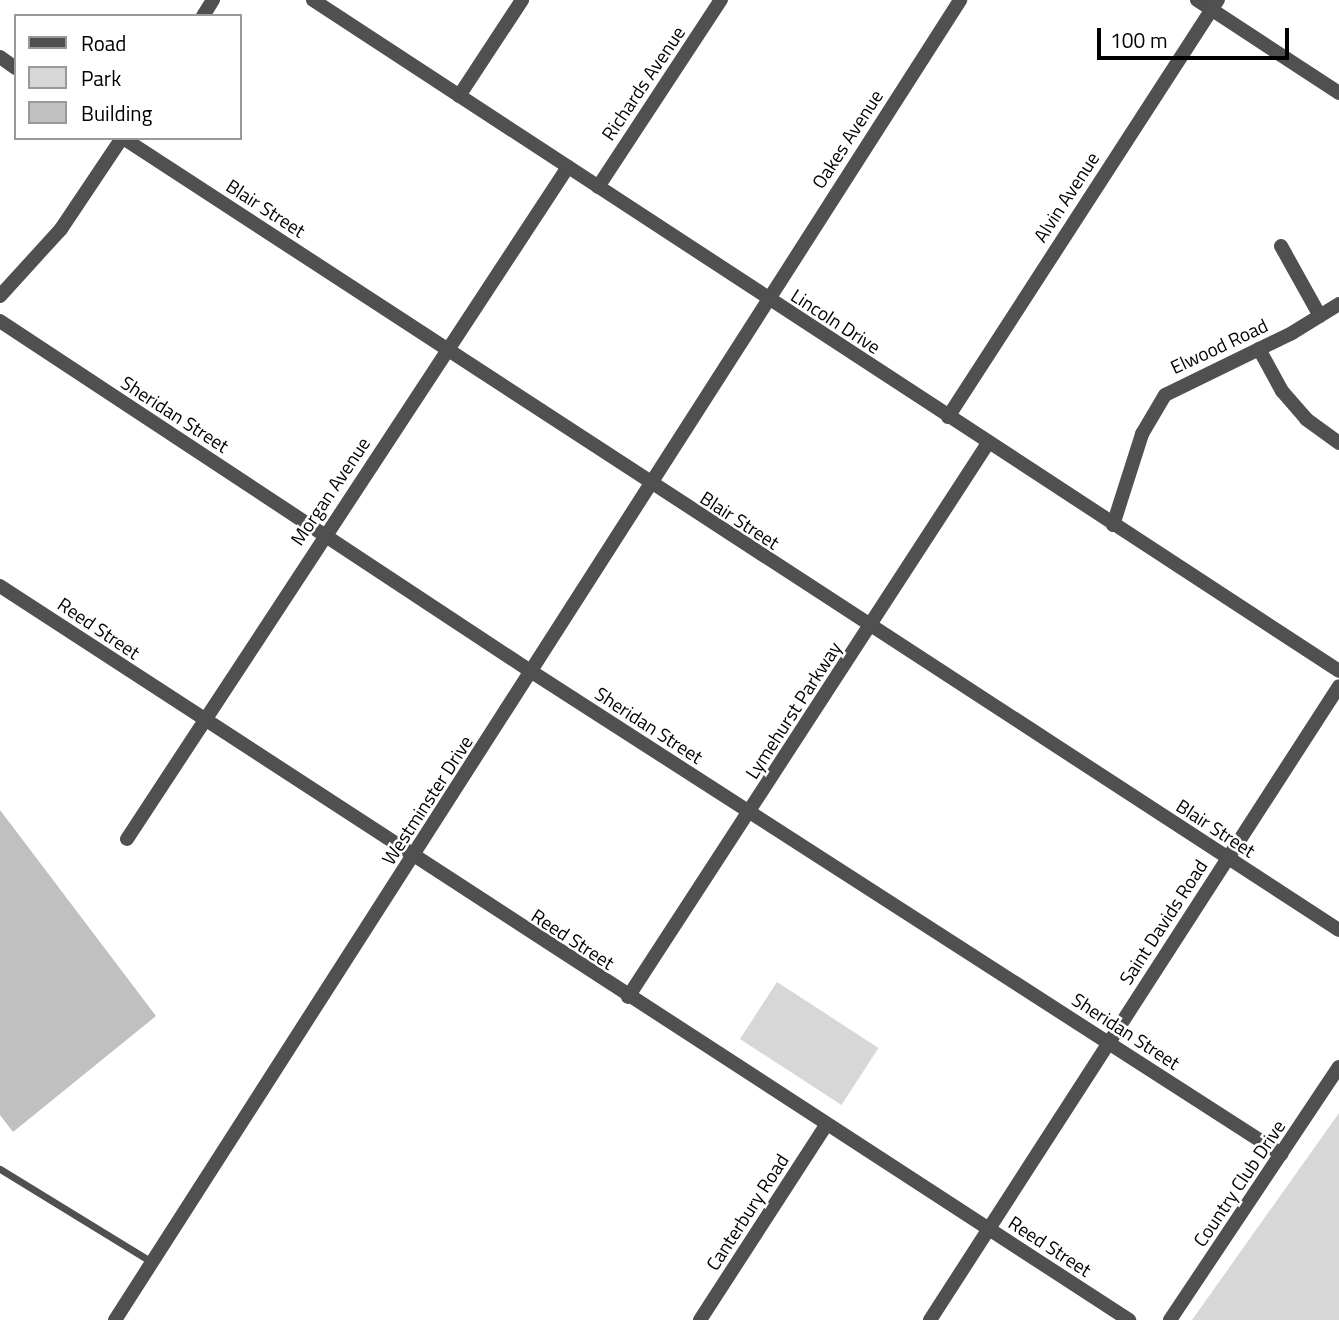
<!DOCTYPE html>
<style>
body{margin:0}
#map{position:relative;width:1339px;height:1320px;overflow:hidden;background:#fff;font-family:"Titillium Web",sans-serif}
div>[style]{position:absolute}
.green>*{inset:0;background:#d7d7d7;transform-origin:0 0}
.building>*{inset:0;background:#c0c0c0}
.service>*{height:7px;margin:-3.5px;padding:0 3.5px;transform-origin:3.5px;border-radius:3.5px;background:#505050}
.minor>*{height:14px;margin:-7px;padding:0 7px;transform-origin:7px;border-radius:7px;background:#505050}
.tertiary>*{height:14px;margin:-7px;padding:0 7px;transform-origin:7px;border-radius:7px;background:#505050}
span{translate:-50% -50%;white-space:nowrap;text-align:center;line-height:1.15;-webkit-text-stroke:5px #fff;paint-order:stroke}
.street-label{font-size:19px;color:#000}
.legend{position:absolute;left:14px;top:14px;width:228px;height:126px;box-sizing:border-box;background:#fff;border:2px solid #999;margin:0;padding:9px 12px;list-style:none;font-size:21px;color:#000}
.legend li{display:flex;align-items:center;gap:14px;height:35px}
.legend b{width:35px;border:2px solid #999}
.scale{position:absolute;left:1097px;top:28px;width:192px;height:32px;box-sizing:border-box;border:4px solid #000;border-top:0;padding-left:9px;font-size:21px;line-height:24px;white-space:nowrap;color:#000;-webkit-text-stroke:5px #fff;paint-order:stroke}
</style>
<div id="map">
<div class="green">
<div style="left:777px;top:982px;width:121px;height:68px;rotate:33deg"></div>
<div style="clip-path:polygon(1339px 1113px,1339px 1320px,1192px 1320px)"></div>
</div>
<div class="building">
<div style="clip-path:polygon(0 810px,156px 1016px,13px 1132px,0 1115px)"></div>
</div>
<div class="service">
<div style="left:0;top:1169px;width:178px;rotate:31.5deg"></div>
</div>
<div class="minor">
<div style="left:1197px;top:0;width:170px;rotate:33.2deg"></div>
<div style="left:203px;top:16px;width:19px;rotate:-58deg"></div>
<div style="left:0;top:57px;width:19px;rotate:35deg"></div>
<div style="left:459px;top:96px;width:115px;rotate:-56.7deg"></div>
<div style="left:123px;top:138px;width:1451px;rotate:33.08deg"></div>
<div style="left:598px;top:187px;width:224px;rotate:-56.7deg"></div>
<div style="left:1281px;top:246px;width:80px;rotate:60.9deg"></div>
<div style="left:0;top:296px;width:91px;rotate:-47.7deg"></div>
<div style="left:61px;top:229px;width:110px;rotate:-56.2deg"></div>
<div style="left:769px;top:299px;width:355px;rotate:-57.4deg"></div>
<div style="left:0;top:321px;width:637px;rotate:33.42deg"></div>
<div style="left:532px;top:672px;width:891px;rotate:32.76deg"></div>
<div style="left:1259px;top:349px;width:48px;rotate:61.3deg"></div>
<div style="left:1282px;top:391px;width:37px;rotate:49deg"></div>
<div style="left:1306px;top:419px;width:41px;rotate:36deg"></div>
<div style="left:948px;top:417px;width:497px;rotate:-57.1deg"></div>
<div style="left:1113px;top:525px;width:96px;rotate:-72.3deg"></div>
<div style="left:1142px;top:434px;width:45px;rotate:-59.5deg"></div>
<div style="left:1165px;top:395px;width:141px;rotate:-26deg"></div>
<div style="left:1292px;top:333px;width:55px;rotate:-31.7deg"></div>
<div style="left:0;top:586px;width:1347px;rotate:33.03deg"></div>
<div style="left:127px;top:839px;width:804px;rotate:-56.73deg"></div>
<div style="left:628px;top:997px;width:661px;rotate:-56.98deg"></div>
<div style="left:700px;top:1320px;width:232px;rotate:-57.1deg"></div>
<div style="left:930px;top:1320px;width:754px;rotate:-57.17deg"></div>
</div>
<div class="tertiary">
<div style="left:313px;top:0;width:1226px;rotate:33.18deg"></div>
<div style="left:115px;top:1320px;width:1213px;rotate:-57.36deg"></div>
<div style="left:1170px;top:1320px;width:304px;rotate:-56.3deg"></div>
</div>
<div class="street-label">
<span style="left:643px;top:83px;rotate:-56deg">Richards Avenue</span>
<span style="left:847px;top:139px;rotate:-57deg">Oakes Avenue</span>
<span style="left:1066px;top:197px;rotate:-57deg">Alvin Avenue</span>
<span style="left:266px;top:208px;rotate:33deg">Blair Street</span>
<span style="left:836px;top:321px;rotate:33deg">Lincoln Drive</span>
<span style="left:1219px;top:346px;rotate:-25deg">Elwood Road</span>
<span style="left:175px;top:414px;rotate:33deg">Sheridan Street</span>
<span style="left:330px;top:491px;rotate:-56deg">Morgan Avenue</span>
<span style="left:740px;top:520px;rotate:33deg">Blair Street</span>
<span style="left:99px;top:628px;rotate:34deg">Reed Street</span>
<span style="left:793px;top:710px;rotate:-57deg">Lymehurst Parkway</span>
<span style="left:649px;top:725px;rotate:33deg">Sheridan Street</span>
<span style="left:427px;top:800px;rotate:-57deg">Westminster Drive</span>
<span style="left:1216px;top:828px;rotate:33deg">Blair Street</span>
<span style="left:1163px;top:922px;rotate:-57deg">Saint Davids Road</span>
<span style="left:573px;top:939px;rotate:33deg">Reed Street</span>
<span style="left:1126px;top:1031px;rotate:33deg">Sheridan Street</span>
<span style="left:1239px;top:1183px;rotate:-56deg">Country Club Drive</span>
<span style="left:747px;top:1212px;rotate:-57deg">Canterbury Road</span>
<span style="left:1050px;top:1246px;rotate:33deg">Reed Street</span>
</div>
<ul class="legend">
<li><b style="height:9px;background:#505050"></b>Road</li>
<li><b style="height:19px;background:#d7d7d7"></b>Park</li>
<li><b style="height:19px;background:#c0c0c0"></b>Building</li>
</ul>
<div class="scale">100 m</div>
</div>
